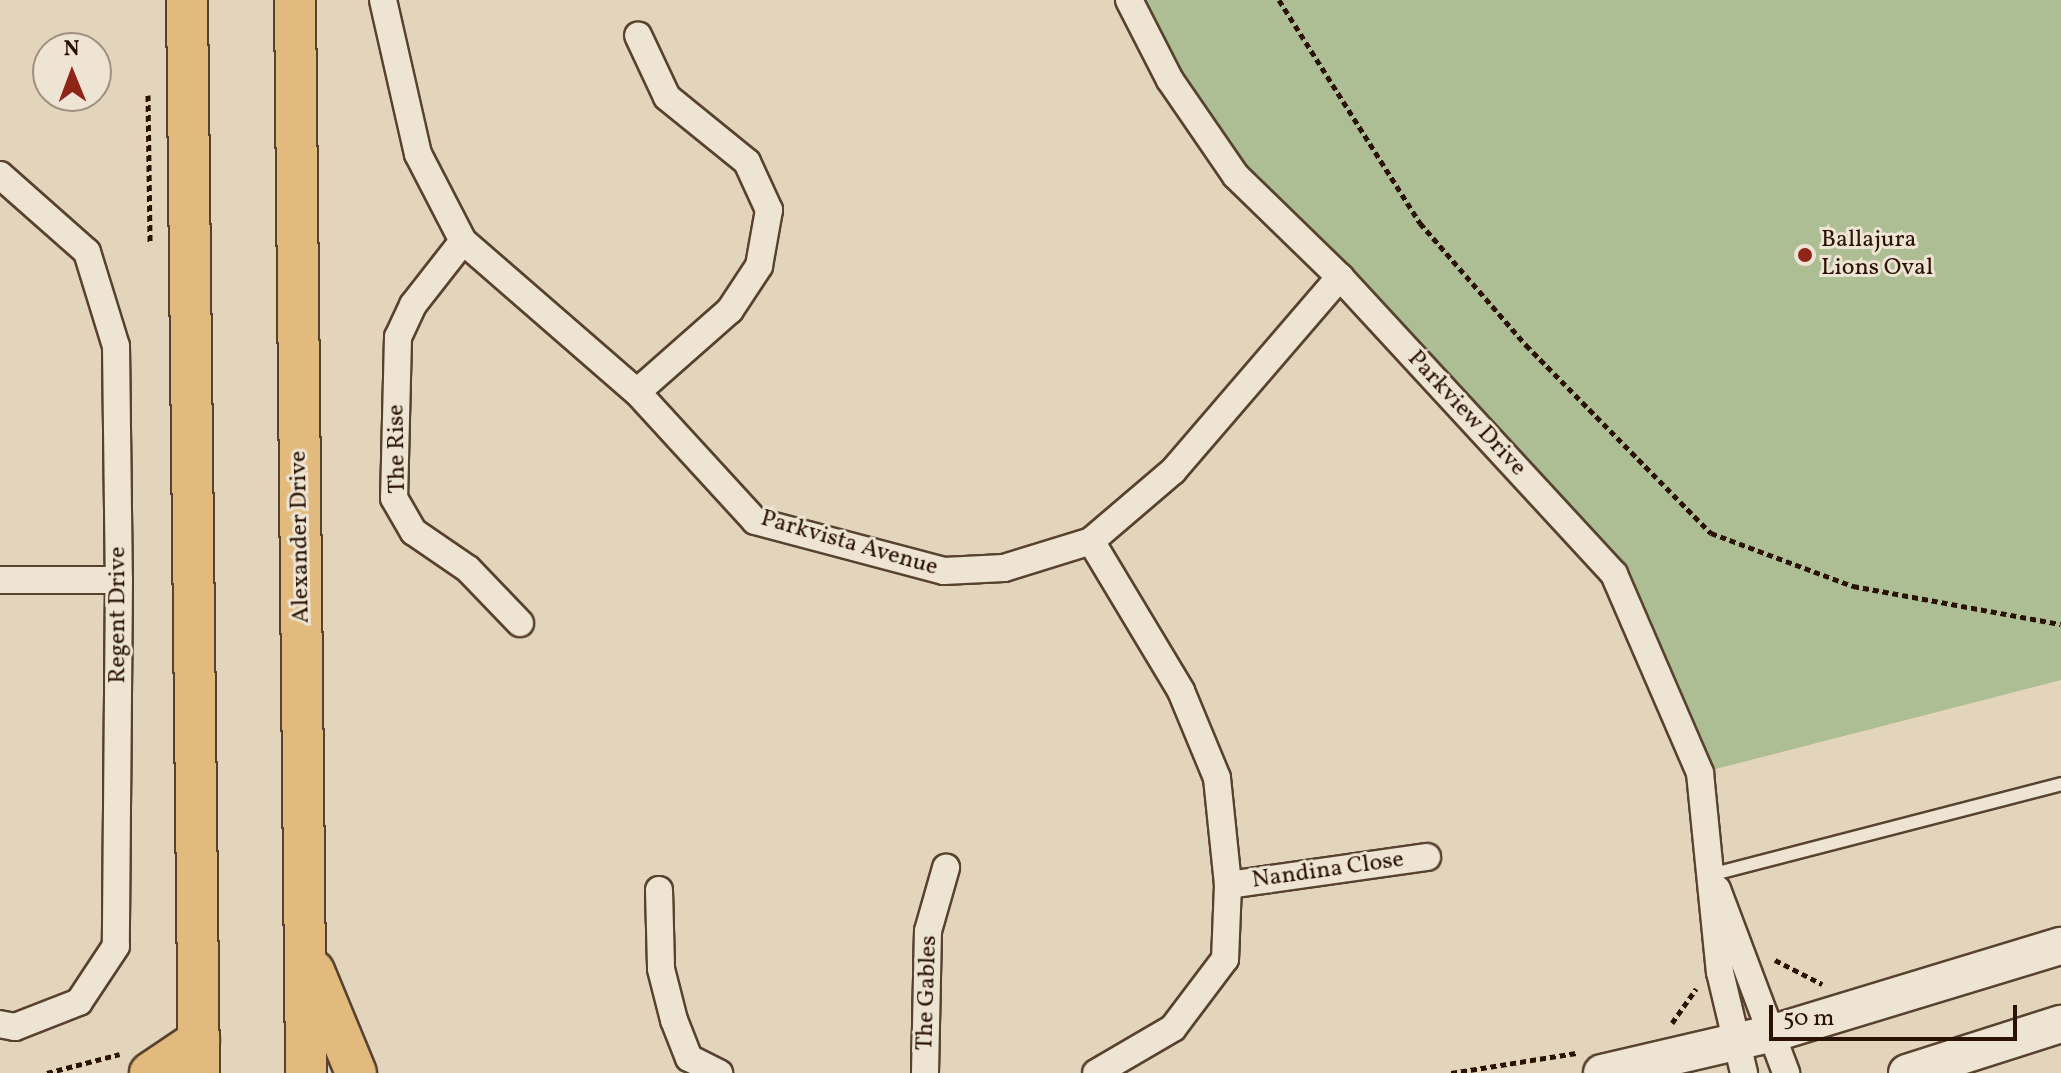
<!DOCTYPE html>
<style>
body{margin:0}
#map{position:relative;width:2061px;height:1073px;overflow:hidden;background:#e3d5bb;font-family:Vollkorn,serif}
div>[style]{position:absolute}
.green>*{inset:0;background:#adbe95}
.path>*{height:5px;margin-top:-2.5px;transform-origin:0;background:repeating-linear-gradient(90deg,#2a1100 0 6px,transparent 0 10px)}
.roads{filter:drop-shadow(2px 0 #58422f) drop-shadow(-2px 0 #58422f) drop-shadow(0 2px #58422f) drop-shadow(0 -2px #58422f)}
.service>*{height:12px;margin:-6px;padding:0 6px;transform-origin:6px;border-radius:6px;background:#ede4d3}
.minor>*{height:26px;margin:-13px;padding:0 13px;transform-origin:13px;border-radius:13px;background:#ede4d3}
.secondary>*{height:36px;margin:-18px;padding:0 18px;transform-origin:18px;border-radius:18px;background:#ede4d3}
.primary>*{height:40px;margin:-20px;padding:0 20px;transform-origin:20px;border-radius:20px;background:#e2ba7e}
.dots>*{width:22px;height:22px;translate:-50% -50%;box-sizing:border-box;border:4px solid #ede4d3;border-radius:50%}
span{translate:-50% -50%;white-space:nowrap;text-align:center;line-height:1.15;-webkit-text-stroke:6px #ede4d3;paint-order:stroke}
.poi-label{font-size:24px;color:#2a1100}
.left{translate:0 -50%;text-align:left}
.street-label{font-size:24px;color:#2a1100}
.north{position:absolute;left:32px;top:32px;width:80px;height:80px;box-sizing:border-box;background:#ede4d3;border:2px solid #9f907f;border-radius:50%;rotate:359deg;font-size:22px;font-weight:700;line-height:32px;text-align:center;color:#2a1100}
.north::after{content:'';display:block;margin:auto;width:28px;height:36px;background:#8f2418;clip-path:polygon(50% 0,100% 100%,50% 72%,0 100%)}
.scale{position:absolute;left:1769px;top:1005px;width:248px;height:36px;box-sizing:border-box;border:4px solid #2a1100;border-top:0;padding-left:10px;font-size:24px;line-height:28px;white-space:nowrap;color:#2a1100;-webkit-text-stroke:6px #ede4d3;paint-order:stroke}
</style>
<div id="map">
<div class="green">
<div style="clip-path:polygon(1129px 0,2061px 0,2061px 680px,1700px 773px,1614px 574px,1236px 176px)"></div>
</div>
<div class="path">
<div style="left:1279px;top:0;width:264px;rotate:57.7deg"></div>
<div style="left:1420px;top:223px;width:162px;rotate:49deg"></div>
<div style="left:1526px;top:345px;width:264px;rotate:45.5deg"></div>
<div style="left:1711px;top:533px;width:152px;rotate:20.5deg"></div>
<div style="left:1853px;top:586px;width:211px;rotate:10.4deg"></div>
<div style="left:148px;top:95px;width:149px;rotate:89.2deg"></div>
<div style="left:1775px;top:960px;width:53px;rotate:27.1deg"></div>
<div style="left:1672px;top:1023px;width:42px;rotate:-54.8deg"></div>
<div style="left:47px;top:1073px;width:75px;rotate:-14.6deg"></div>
<div style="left:1451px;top:1073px;width:127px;rotate:-9.1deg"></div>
</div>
<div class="roads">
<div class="service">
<div style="left:1710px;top:875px;width:363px;rotate:-14.5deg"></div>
</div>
<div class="minor">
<div style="left:383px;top:0;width:158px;rotate:77.2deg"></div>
<div style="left:418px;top:154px;width:98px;rotate:62.7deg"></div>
<div style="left:463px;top:241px;width:230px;rotate:41deg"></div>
<div style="left:637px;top:392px;width:175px;rotate:47.5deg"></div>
<div style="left:755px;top:521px;width:196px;rotate:14.8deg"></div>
<div style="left:944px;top:571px;width:60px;rotate:-2.9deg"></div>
<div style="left:1004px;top:568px;width:91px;rotate:-17.2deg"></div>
<div style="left:1091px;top:541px;width:108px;rotate:-40.5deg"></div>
<div style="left:1173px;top:471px;width:256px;rotate:-49.3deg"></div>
<div style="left:1129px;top:0;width:90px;rotate:62.9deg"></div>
<div style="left:1170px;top:80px;width:116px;rotate:55.5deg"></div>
<div style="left:1236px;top:176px;width:145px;rotate:44.2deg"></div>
<div style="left:1340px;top:277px;width:404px;rotate:47.3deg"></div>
<div style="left:1614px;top:574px;width:217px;rotate:66.6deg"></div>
<div style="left:1700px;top:773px;width:200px;rotate:84.3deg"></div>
<div style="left:1720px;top:972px;width:104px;rotate:76.6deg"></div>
<div style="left:0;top:175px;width:116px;rotate:41.5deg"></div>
<div style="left:87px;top:252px;width:98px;rotate:72.9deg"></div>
<div style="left:116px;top:346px;width:234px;rotate:89.3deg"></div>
<div style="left:119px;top:580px;width:366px;rotate:90.5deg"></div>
<div style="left:116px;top:946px;width:67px;rotate:123.5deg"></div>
<div style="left:79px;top:1002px;width:69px;rotate:158.7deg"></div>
<div style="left:15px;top:1027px;width:15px;rotate:-169deg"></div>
<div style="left:463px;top:241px;width:81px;rotate:128deg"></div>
<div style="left:413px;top:305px;width:35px;rotate:115deg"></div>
<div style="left:398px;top:337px;width:161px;rotate:91.4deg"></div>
<div style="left:394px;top:498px;width:39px;rotate:60deg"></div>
<div style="left:414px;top:532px;width:65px;rotate:34.4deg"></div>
<div style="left:468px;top:569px;width:75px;rotate:46.1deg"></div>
<div style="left:637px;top:392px;width:124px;rotate:-41.4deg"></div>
<div style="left:730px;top:310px;width:53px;rotate:-56.6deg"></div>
<div style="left:759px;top:266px;width:57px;rotate:-79.9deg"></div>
<div style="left:769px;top:210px;width:53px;rotate:-114.6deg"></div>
<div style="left:747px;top:162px;width:103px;rotate:-140.9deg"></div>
<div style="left:667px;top:97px;width:68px;rotate:-115.1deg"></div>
<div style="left:1091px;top:541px;width:175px;rotate:59deg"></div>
<div style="left:1181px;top:691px;width:94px;rotate:67.5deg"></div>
<div style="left:1217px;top:778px;width:108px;rotate:84.1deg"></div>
<div style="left:1228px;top:885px;width:74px;rotate:92.3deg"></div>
<div style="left:1225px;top:959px;width:86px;rotate:127deg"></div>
<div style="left:1173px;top:1028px;width:89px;rotate:149.7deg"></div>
<div style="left:0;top:580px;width:119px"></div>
<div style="left:1228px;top:885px;width:201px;rotate:-8deg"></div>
<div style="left:1717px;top:889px;width:197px;rotate:69.4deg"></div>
<div style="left:659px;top:890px;width:79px;rotate:88.5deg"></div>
<div style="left:661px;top:969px;width:53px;rotate:75.7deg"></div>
<div style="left:674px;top:1020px;width:41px;rotate:68.5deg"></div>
<div style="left:689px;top:1058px;width:34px;rotate:27deg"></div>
<div style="left:925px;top:1073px;width:142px;rotate:-88.8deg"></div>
<div style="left:928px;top:931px;width:66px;rotate:-74.1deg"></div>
</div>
<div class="secondary">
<div style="left:1602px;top:1073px;width:177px;rotate:-13.1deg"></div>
<div style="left:1774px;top:1033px;width:300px;rotate:-16.9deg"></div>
<div style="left:1907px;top:1073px;width:162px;rotate:-17.7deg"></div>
</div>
<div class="primary">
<div style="left:187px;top:0;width:1073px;rotate:89.36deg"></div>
<div style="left:295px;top:0;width:1073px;rotate:89.41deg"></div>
<div style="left:314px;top:971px;width:110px;rotate:67.6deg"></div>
<div style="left:150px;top:1073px;width:59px;rotate:-34deg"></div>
</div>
</div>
<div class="dots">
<div style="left:1805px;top:255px;background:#8f2418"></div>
</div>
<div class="poi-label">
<span class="left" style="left:1821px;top:255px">Ballajura<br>Lions Oval</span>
</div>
<div class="street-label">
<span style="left:1466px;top:414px;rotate:47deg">Parkview Drive</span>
<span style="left:398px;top:449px;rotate:-91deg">The Rise</span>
<span style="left:301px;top:537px;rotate:-91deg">Alexander Drive</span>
<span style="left:849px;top:544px;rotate:16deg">Parkvista Avenue</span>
<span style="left:119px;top:615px;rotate:-90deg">Regent Drive</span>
<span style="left:1328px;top:871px;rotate:-8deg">Nandina Close</span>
<span style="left:928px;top:993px;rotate:-88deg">The Gables</span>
</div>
<div class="north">N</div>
<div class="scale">50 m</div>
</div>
